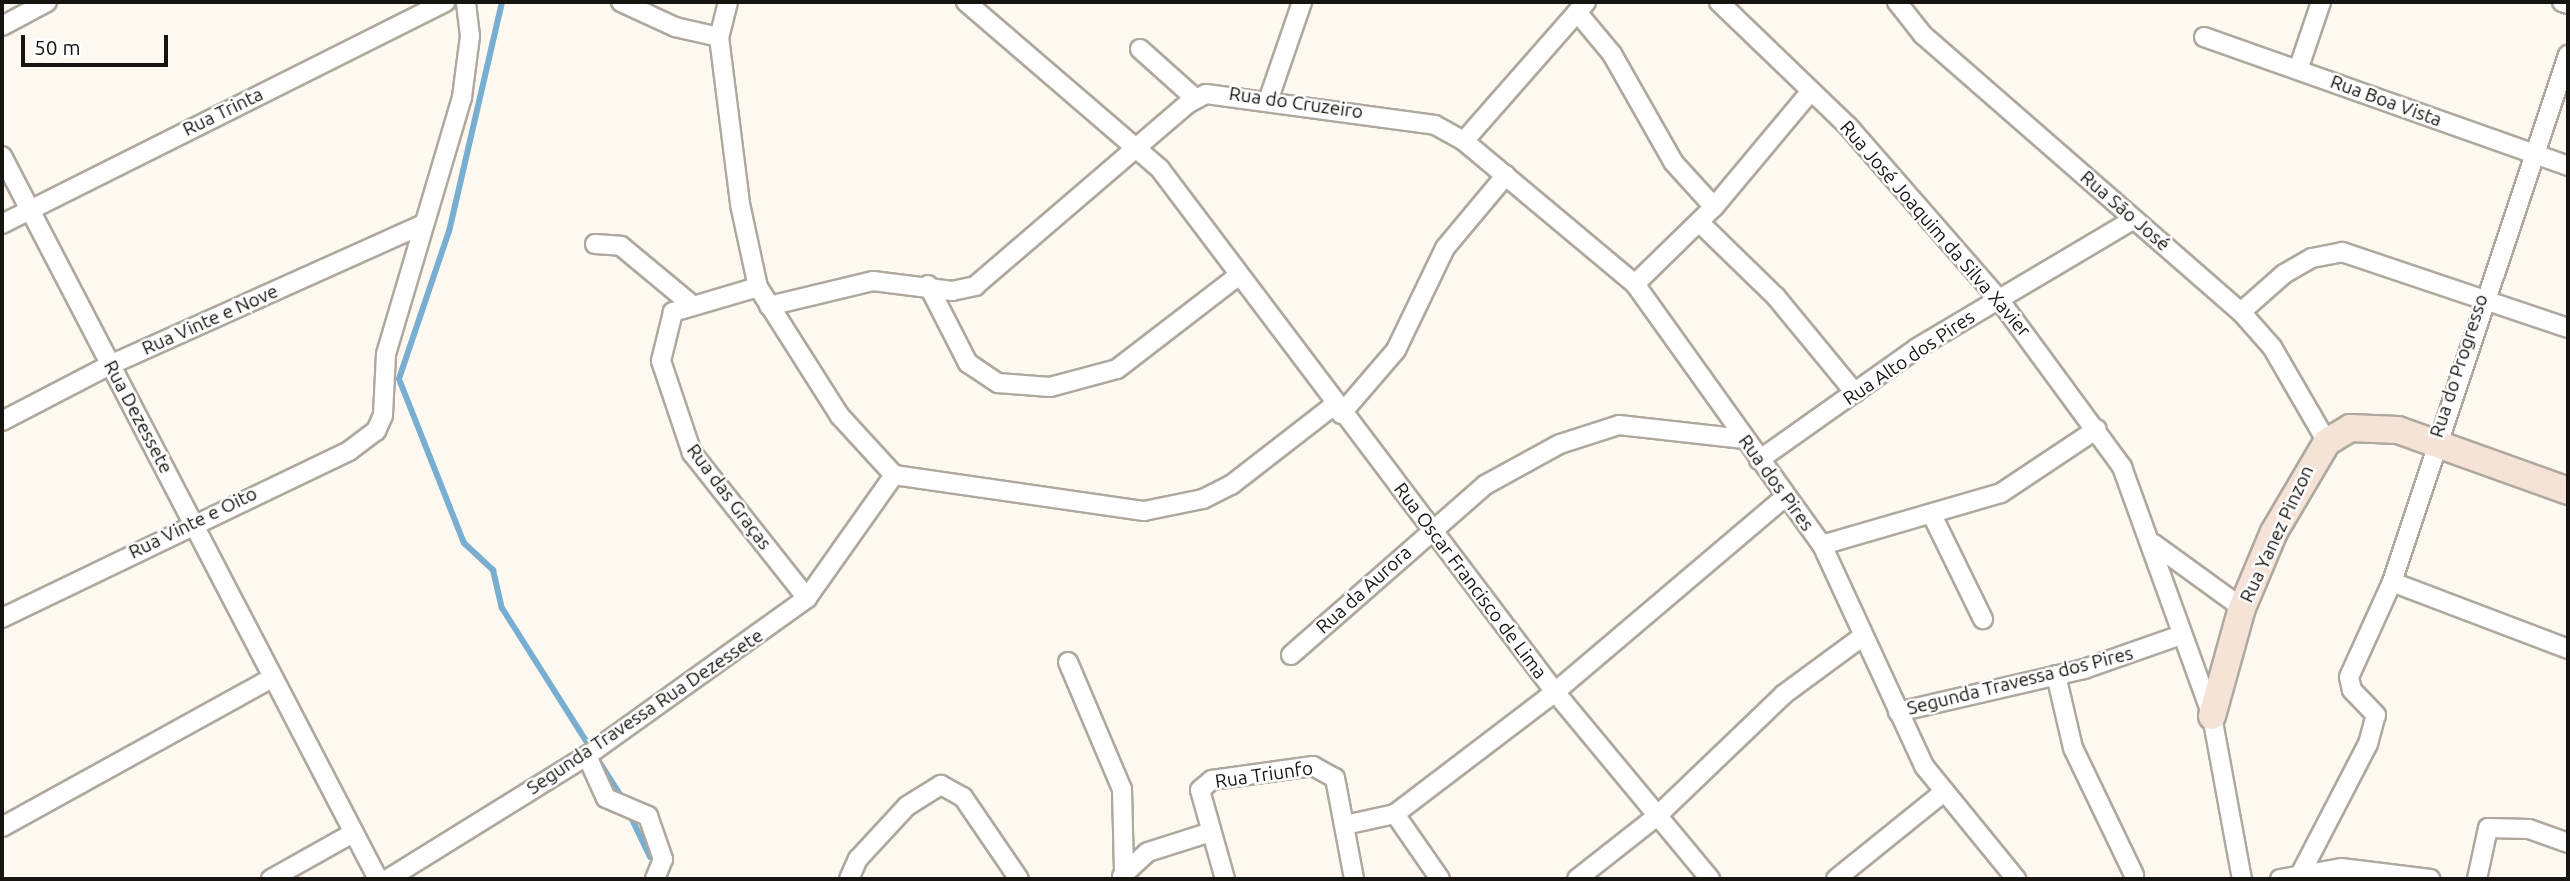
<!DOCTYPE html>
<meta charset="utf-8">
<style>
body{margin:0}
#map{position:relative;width:2570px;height:881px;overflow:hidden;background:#fef9f0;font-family:Ubuntu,sans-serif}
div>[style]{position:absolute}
.stream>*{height:6px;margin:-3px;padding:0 3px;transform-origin:3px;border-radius:3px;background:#78aed1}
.roads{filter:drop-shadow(2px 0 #aea89e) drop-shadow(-2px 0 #aea89e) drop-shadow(0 2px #aea89e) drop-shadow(0 -2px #aea89e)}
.street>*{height:18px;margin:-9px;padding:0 9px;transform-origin:9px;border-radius:9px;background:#fff}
.secondary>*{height:26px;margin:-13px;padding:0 13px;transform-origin:13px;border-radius:13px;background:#f5e3d7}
span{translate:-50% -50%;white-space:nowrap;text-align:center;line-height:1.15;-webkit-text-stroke:5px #fff;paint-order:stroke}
.street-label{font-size:19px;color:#161410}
.frame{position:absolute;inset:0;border:4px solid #161410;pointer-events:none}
.scale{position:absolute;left:21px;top:35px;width:147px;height:32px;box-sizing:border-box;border:4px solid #161410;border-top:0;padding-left:9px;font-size:21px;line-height:24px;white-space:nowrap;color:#161410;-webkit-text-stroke:5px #fff;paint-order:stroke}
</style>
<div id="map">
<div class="stream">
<div style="left:502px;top:2px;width:235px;rotate:103deg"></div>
<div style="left:449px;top:231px;width:156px;rotate:108.7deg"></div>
<div style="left:399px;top:379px;width:176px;rotate:68.4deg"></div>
<div style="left:464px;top:543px;width:40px;rotate:43deg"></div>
<div style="left:493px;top:570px;width:39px;rotate:77deg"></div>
<div style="left:502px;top:608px;width:228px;rotate:57.7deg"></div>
<div style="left:628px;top:811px;width:51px;rotate:64.4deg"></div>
</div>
<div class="roads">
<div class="street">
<div style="left:621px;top:2px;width:60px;rotate:24.8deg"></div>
<div style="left:675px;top:27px;width:45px;rotate:12.8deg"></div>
<div style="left:728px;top:2px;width:36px;rotate:104deg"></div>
<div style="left:719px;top:37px;width:168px;rotate:82.8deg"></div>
<div style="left:740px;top:204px;width:85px;rotate:77.8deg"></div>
<div style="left:758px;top:287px;width:153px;rotate:57.6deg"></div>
<div style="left:840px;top:416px;width:80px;rotate:47.5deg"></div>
<div style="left:894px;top:475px;width:253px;rotate:8.2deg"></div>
<div style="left:1144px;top:511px;width:60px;rotate:-11.5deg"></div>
<div style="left:1203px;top:499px;width:31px;rotate:-27deg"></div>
<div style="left:1231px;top:485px;width:130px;rotate:-37.8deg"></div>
<div style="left:966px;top:2px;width:256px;rotate:40.7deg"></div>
<div style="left:1160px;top:169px;width:655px;rotate:52.94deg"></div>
<div style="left:1555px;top:692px;width:243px;rotate:50.3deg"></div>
<div style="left:1719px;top:2px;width:179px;rotate:43.9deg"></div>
<div style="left:1848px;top:126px;width:228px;rotate:48.9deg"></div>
<div style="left:1998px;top:298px;width:210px;rotate:53.7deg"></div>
<div style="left:2122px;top:467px;width:265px;rotate:70.1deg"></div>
<div style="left:2212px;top:716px;width:166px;rotate:79.6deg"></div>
<div style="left:1897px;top:2px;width:42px;rotate:51.8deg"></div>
<div style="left:1923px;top:35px;width:422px;rotate:41.1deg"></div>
<div style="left:2241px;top:312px;width:47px;rotate:48.5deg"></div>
<div style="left:2272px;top:347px;width:110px;rotate:59.9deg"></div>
<div style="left:2562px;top:2px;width:6px;rotate:18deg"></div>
<div style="left:1577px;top:12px;width:55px;rotate:50.2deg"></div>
<div style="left:1612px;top:54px;width:125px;rotate:60.4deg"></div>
<div style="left:1674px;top:163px;width:59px;rotate:47.7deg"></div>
<div style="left:2px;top:26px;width:51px;rotate:-28.1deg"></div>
<div style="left:2204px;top:37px;width:386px;rotate:19.5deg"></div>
<div style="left:1140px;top:49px;width:75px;rotate:41.8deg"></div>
<div style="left:2298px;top:70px;width:72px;rotate:-71.3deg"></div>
<div style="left:1269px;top:98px;width:102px;rotate:-71deg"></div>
<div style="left:1464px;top:141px;width:185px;rotate:-48.7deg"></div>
<div style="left:2px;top:156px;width:815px;rotate:62.52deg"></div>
<div style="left:1699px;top:222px;width:107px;rotate:44.2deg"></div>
<div style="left:1776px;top:297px;width:124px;rotate:50.5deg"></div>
<div style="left:2px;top:224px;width:496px;rotate:-26.6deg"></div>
<div style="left:595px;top:244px;width:26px;rotate:4deg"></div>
<div style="left:621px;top:246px;width:92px;rotate:39.7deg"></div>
<div style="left:1635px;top:284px;width:110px;rotate:-44.3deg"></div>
<div style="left:1714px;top:207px;width:151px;rotate:-50.1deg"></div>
<div style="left:928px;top:285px;width:88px;rotate:62.9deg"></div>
<div style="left:968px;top:363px;width:36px;rotate:34deg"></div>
<div style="left:998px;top:383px;width:52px;rotate:4.4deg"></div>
<div style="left:1050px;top:387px;width:69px;rotate:-15deg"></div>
<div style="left:1117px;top:369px;width:154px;rotate:-37.6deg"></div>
<div style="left:758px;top:287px;width:89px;rotate:163.6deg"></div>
<div style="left:673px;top:312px;width:50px;rotate:103.8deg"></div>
<div style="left:661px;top:361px;width:97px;rotate:71.4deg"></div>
<div style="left:692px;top:453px;width:185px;rotate:51.6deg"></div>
<div style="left:769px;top:306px;width:107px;rotate:-13.5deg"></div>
<div style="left:873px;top:281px;width:80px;rotate:7.2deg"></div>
<div style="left:952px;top:291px;width:24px;rotate:-12deg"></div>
<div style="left:975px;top:286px;width:279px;rotate:-40.6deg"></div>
<div style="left:1187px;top:104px;width:21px;rotate:-28deg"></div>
<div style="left:1206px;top:94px;width:231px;rotate:7.7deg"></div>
<div style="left:1435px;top:125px;width:33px;rotate:29deg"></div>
<div style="left:1464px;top:141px;width:223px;rotate:39.9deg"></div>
<div style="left:1635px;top:284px;width:321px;rotate:54.4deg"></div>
<div style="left:1822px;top:545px;width:243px;rotate:65.2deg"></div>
<div style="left:1924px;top:766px;width:146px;rotate:50.8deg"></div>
<div style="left:2241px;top:312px;width:57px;rotate:-41.5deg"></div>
<div style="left:2284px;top:274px;width:32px;rotate:-30deg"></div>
<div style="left:2312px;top:258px;width:31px;rotate:-11deg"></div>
<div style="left:2342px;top:252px;width:238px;rotate:18.6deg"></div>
<div style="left:1341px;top:414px;width:84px;rotate:-49.3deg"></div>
<div style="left:1396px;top:350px;width:113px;rotate:-64.3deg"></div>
<div style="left:1445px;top:248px;width:95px;rotate:-50.1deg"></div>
<div style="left:2px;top:421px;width:122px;rotate:-27.4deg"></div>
<div style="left:110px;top:365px;width:342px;rotate:-24.2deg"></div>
<div style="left:1759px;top:460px;width:194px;rotate:-35.3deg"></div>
<div style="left:1917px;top:348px;width:252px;rotate:-30.7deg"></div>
<div style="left:1932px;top:515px;width:116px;rotate:63.9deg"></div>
<div style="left:2154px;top:544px;width:109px;rotate:36deg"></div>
<div style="left:1822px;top:545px;width:186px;rotate:-16.2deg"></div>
<div style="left:2001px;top:493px;width:115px;rotate:-33.7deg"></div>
<div style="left:2392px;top:582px;width:188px;rotate:20.8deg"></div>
<div style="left:2px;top:618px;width:385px;rotate:-25.7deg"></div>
<div style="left:349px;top:451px;width:34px;rotate:-37deg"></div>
<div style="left:376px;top:431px;width:17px;rotate:-66deg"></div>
<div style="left:383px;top:415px;width:61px;rotate:-87.2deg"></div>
<div style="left:386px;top:354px;width:268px;rotate:-73.5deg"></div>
<div style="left:462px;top:97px;width:62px;rotate:-82.5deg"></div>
<div style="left:470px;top:36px;width:34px;rotate:-97deg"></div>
<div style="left:1291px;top:655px;width:258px;rotate:-41.2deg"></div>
<div style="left:1485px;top:485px;width:85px;rotate:-28.7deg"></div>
<div style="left:1560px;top:444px;width:62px;rotate:-17.9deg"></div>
<div style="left:1619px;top:425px;width:126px;rotate:6.4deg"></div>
<div style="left:1068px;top:662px;width:138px;rotate:67deg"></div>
<div style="left:1122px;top:789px;width:83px;rotate:88.6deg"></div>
<div style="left:2056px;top:675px;width:75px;rotate:76.9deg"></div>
<div style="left:2073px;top:748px;width:141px;rotate:64.3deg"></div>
<div style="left:1898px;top:712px;width:191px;rotate:-13deg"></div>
<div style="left:2084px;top:669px;width:103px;rotate:-19.3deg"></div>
<div style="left:587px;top:756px;width:46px;rotate:65.7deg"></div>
<div style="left:606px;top:798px;width:46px;rotate:23.2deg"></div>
<div style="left:648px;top:816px;width:46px;rotate:70.8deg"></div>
<div style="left:663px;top:859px;width:22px;rotate:112deg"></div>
<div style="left:1395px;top:814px;width:79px;rotate:55.3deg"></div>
<div style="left:1345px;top:825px;width:51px;rotate:-12.4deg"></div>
<div style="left:1395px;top:814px;width:201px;rotate:-37.3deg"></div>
<div style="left:1555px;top:692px;width:302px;rotate:-40.3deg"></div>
<div style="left:2px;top:827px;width:308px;rotate:-28.9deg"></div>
<div style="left:2301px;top:873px;width:145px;rotate:-62.6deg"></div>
<div style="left:2368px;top:744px;width:30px;rotate:-75deg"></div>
<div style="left:2376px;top:715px;width:35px;rotate:-134deg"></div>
<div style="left:2352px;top:690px;width:13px;rotate:-103deg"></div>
<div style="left:2349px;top:677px;width:104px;rotate:-65.6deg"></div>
<div style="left:2392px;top:582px;width:556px;rotate:-71.53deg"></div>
<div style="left:1122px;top:876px;width:35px;rotate:-43deg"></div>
<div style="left:1148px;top:852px;width:63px;rotate:-17.6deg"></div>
<div style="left:271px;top:879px;width:94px;rotate:-29.3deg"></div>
<div style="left:388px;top:879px;width:235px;rotate:-31.8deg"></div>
<div style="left:588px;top:755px;width:269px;rotate:-35.6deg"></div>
<div style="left:807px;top:598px;width:151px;rotate:-54.7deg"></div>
<div style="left:849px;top:879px;width:22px;rotate:-66deg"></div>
<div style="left:858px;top:859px;width:72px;rotate:-47.2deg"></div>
<div style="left:907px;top:806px;width:40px;rotate:-32deg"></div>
<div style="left:941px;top:785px;width:25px;rotate:29deg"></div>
<div style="left:963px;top:797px;width:99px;rotate:55.7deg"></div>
<div style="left:1225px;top:879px;width:92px;rotate:-105.7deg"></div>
<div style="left:1200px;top:790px;width:16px;rotate:-40deg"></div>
<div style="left:1212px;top:780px;width:102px;rotate:-7.9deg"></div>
<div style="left:1313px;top:766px;width:25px;rotate:29deg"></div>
<div style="left:1335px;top:778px;width:103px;rotate:79.3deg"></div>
<div style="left:1577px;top:879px;width:102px;rotate:-38.2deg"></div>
<div style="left:1657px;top:816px;width:175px;rotate:-43.8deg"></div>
<div style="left:1783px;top:695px;width:99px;rotate:-36.4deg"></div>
<div style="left:1836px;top:879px;width:139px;rotate:-38.9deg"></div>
<div style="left:2280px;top:879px;width:62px;rotate:-10.2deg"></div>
<div style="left:2341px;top:868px;width:90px;rotate:7deg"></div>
<div style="left:2477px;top:879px;width:52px;rotate:-77.8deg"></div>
<div style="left:2488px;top:828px;width:41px;rotate:1.4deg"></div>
<div style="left:2529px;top:829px;width:41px;rotate:19.7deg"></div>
</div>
<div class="secondary">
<div style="left:2212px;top:716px;width:112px;rotate:-74.5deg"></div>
<div style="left:2242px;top:608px;width:82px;rotate:-67.2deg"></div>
<div style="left:2274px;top:532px;width:104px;rotate:-59.5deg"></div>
<div style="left:2327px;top:442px;width:27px;rotate:-31deg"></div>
<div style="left:2350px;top:428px;width:48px;rotate:2.4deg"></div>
<div style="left:2398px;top:430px;width:181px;rotate:19.7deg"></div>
</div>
</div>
<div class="street-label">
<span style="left:2386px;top:101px;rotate:20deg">Rua Boa Vista</span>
<span style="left:1296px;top:103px;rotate:8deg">Rua do Cruzeiro</span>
<span style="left:223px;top:112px;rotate:-26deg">Rua Trinta</span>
<span style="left:2125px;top:211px;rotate:41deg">Rua São José</span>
<span style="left:1935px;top:229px;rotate:49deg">Rua José Joaquim da Silva Xavier</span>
<span style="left:210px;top:320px;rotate:-24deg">Rua Vinte e Nove</span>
<span style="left:1909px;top:358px;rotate:-34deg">Rua Alto dos Pires</span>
<span style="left:2459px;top:366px;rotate:-72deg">Rua do Progresso</span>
<span style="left:138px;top:417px;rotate:62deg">Rua Dezessete</span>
<span style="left:1776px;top:483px;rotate:54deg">Rua dos Pires</span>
<span style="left:729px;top:497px;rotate:53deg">Rua das Graças</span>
<span style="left:193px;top:523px;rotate:-26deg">Rua Vinte e Oito</span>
<span style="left:2277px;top:534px;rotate:-65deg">Rua Yanez Pinzon</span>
<span style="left:1470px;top:581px;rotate:53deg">Rua Oscar Francisco de Lima</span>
<span style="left:1364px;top:590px;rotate:-42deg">Rua da Aurora</span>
<span style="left:2020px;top:681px;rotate:-14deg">Segunda Travessa dos Pires</span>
<span style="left:645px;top:712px;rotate:-34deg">Segunda Travessa Rua Dezessete</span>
<span style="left:1264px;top:775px;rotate:-8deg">Rua Triunfo</span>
</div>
<div class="frame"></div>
<div class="scale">50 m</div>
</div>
